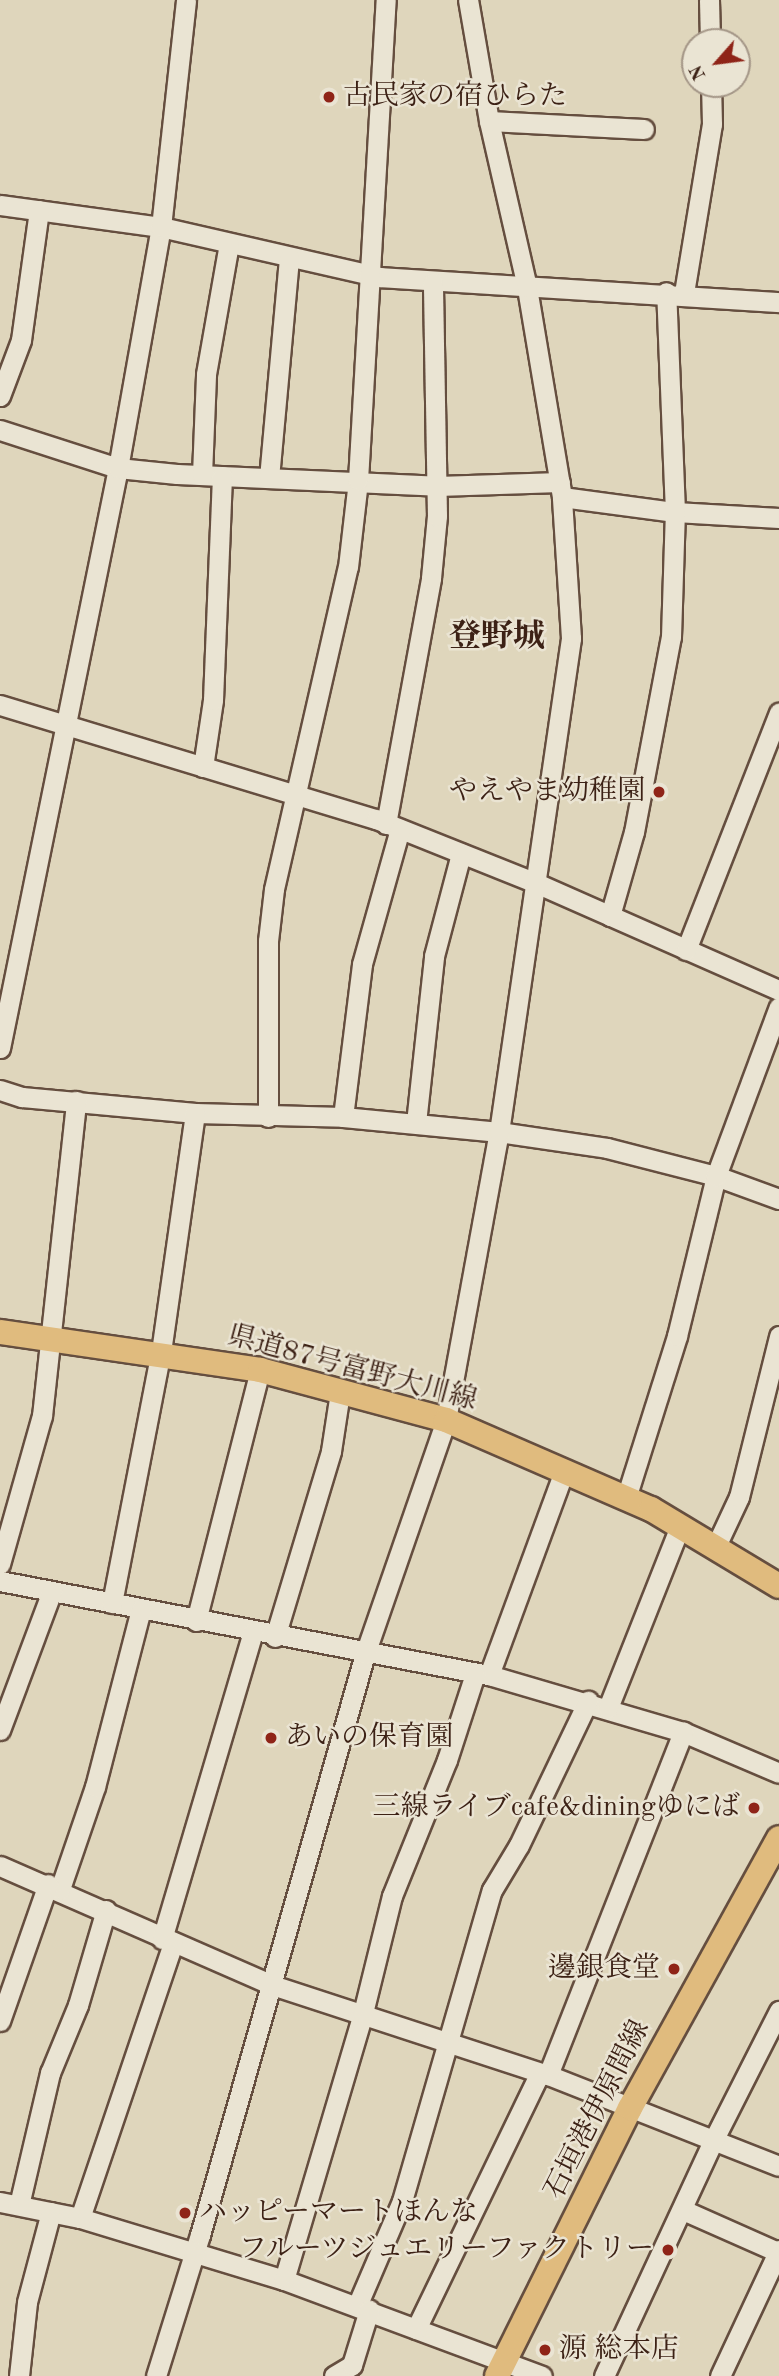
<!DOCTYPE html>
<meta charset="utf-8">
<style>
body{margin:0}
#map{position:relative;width:779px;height:2376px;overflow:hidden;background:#dfd6bc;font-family:"Old Standard TT","Noto Serif JP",serif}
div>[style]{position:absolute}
.roads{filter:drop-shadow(2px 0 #654e3f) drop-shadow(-2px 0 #654e3f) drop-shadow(0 2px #654e3f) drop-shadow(0 -2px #654e3f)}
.minor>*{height:19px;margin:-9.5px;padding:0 9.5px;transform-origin:9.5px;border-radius:9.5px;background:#eae4d3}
.major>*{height:24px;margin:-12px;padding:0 12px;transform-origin:12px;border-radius:12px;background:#e0bb7e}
.dots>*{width:19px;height:19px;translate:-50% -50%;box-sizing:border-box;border:4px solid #eae4d3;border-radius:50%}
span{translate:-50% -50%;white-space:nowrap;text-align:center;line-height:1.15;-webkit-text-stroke:5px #eae4d3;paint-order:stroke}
.poi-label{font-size:28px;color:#3c2115}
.left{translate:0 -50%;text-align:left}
.right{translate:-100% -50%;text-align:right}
.street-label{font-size:28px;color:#3c2115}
.quarter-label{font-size:32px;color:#3c2115;font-weight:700}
.north{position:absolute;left:681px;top:28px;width:70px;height:70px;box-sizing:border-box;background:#eae4d3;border:2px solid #a49687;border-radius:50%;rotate:242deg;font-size:19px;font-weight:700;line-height:28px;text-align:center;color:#3c2115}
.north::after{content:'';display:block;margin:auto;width:24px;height:32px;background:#8f2418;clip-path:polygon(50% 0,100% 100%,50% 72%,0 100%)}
</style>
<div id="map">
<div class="roads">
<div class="minor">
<div style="left:709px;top:0;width:42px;rotate:88.6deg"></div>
<div style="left:489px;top:121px;width:155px;rotate:3deg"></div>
<div style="left:0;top:205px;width:162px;rotate:7.8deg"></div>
<div style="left:161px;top:227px;width:225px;rotate:12.9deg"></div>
<div style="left:380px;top:277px;width:400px;rotate:3.6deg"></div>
<div style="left:684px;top:293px;width:171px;rotate:-80.6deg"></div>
<div style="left:712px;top:124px;width:40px;rotate:-91.4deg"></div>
<div style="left:0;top:396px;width:60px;rotate:-69.4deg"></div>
<div style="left:21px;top:340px;width:131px;rotate:-82.1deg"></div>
<div style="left:0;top:430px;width:124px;rotate:17.9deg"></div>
<div style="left:118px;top:468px;width:59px;rotate:5.8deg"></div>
<div style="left:177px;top:474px;width:260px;rotate:2.6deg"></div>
<div style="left:437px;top:486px;width:123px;rotate:-1.9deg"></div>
<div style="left:202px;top:475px;width:101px;rotate:-87.7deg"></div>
<div style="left:206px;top:374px;width:132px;rotate:-80deg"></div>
<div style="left:269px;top:478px;width:221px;rotate:-84.8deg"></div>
<div style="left:562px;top:497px;width:114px;rotate:7.6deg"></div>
<div style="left:675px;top:512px;width:104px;rotate:3.3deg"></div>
<div style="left:0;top:705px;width:393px;rotate:16.9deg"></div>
<div style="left:376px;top:819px;width:172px;rotate:21.8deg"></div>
<div style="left:536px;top:883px;width:266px;rotate:23.8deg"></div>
<div style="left:203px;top:767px;width:68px;rotate:-81.5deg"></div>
<div style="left:213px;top:700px;width:224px;rotate:-87.7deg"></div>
<div style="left:386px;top:824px;width:250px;rotate:-79.6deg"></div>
<div style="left:431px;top:578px;width:62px;rotate:-84.5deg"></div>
<div style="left:437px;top:516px;width:233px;rotate:-91deg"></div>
<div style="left:610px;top:916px;width:87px;rotate:-74.1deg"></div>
<div style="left:634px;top:832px;width:198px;rotate:-79.3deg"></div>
<div style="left:671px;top:637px;width:125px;rotate:-88.2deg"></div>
<div style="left:675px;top:512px;width:220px;rotate:-92.3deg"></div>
<div style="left:686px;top:950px;width:255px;rotate:-68.6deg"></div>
<div style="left:0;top:1048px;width:592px;rotate:-78.5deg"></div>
<div style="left:118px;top:468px;width:245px;rotate:-79.9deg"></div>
<div style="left:161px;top:227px;width:228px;rotate:-83.7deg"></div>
<div style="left:0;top:1090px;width:23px;rotate:18deg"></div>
<div style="left:22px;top:1097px;width:174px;rotate:5.3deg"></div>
<div style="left:195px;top:1113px;width:148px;rotate:1.5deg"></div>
<div style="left:343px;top:1117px;width:157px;rotate:5.5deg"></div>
<div style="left:499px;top:1132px;width:109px;rotate:8.4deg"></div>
<div style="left:607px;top:1148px;width:113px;rotate:14.4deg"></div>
<div style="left:716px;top:1176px;width:67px;rotate:20.1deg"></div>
<div style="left:268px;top:1117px;width:176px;rotate:-90deg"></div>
<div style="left:268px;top:941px;width:52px;rotate:-83.4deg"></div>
<div style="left:274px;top:889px;width:330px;rotate:-77.1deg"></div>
<div style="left:348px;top:567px;width:88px;rotate:-83.4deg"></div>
<div style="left:358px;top:480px;width:481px;rotate:-86.7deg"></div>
<div style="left:343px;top:1117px;width:154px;rotate:-82.9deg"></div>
<div style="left:362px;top:964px;width:140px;rotate:-74.3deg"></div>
<div style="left:416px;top:1123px;width:168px;rotate:-83.8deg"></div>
<div style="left:434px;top:956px;width:106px;rotate:-75.2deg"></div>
<div style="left:626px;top:1498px;width:170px;rotate:-72.5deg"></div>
<div style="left:677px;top:1336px;width:165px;rotate:-76.3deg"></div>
<div style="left:716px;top:1176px;width:180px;rotate:-69.6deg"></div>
<div style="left:716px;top:1546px;width:54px;rotate:-64.9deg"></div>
<div style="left:739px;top:1497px;width:166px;rotate:-76deg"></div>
<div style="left:0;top:1564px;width:154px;rotate:-74.2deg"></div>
<div style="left:42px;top:1416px;width:317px;rotate:-83.8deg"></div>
<div style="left:0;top:1581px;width:498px;rotate:10.9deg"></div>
<div style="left:489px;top:1675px;width:202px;rotate:16.4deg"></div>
<div style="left:683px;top:1732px;width:104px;rotate:23.1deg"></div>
<div style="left:112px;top:1603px;width:256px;rotate:-79deg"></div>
<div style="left:161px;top:1352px;width:241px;rotate:-81.9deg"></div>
<div style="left:196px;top:1621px;width:259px;rotate:-75.7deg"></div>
<div style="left:275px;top:1637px;width:194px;rotate:-73.2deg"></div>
<div style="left:331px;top:1451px;width:60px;rotate:-81.3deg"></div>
<div style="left:489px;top:1675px;width:217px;rotate:-69.8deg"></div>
<div style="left:608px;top:1708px;width:196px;rotate:-68.4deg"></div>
<div style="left:0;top:1730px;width:148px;rotate:-69.5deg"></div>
<div style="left:0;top:1866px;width:297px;rotate:23.6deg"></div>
<div style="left:272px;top:1985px;width:290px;rotate:18.1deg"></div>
<div style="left:548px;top:2075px;width:248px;rotate:21.5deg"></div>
<div style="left:60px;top:1889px;width:108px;rotate:-71.1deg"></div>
<div style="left:95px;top:1787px;width:184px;rotate:-75.5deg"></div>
<div style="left:162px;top:1939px;width:320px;rotate:-73.5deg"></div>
<div style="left:0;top:2021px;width:145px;rotate:-70.7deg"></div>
<div style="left:548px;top:2075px;width:369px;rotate:-68.5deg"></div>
<div style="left:0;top:2202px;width:82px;rotate:11.3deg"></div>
<div style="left:80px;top:2218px;width:213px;rotate:16.9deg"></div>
<div style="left:284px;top:2280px;width:275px;rotate:20.4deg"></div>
<div style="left:19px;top:2205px;width:136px;rotate:-76.8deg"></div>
<div style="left:50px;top:2073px;width:74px;rotate:-67.6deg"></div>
<div style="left:78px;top:2005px;width:99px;rotate:-73.6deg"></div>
<div style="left:683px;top:2210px;width:104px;rotate:23.9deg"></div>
<div style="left:80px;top:2218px;width:290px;rotate:-71.3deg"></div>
<div style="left:284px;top:2280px;width:278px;rotate:-73.5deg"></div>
<div style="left:363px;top:2013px;width:121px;rotate:-76.1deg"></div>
<div style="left:392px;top:1896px;width:147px;rotate:-68deg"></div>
<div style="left:447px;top:1760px;width:90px;rotate:-72deg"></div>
<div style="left:357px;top:2306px;width:114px;rotate:-66.8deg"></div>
<div style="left:402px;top:2201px;width:324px;rotate:-73.9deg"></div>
<div style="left:492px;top:1890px;width:52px;rotate:-59deg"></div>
<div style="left:519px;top:1845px;width:160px;rotate:-64.4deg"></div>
<div style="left:416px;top:2329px;width:284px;rotate:-64.2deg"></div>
<div style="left:19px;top:2376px;width:74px;rotate:-83.8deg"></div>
<div style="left:27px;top:2302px;width:93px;rotate:-75.1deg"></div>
<div style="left:156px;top:2376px;width:148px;rotate:-72.7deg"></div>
<div style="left:200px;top:2235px;width:604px;rotate:-74.15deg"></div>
<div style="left:365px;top:1654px;width:248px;rotate:-70.9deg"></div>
<div style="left:446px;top:1420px;width:293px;rotate:-79.6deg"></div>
<div style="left:499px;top:1132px;width:499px;rotate:-81.7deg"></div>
<div style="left:571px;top:638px;width:141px;rotate:-93.7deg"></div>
<div style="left:562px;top:497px;width:213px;rotate:-99.5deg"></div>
<div style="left:527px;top:287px;width:170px;rotate:-102.9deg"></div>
<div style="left:489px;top:121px;width:123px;rotate:-99.8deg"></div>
<div style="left:334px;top:2376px;width:21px;rotate:-31deg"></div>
<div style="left:352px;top:2365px;width:58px;rotate:-72.8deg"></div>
<div style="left:604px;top:2376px;width:259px;rotate:-65.1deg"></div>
<div style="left:713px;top:2141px;width:146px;rotate:-63.1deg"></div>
<div style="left:720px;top:2376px;width:139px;rotate:-64.9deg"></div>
</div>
<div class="major">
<div style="left:0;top:1332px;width:263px;rotate:8.3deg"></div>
<div style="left:260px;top:1370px;width:193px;rotate:15deg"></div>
<div style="left:446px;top:1420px;width:223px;rotate:23.5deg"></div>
<div style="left:651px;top:1509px;width:149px;rotate:31deg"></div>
<div style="left:497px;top:2376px;width:299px;rotate:-63.6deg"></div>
<div style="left:630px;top:2108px;width:308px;rotate:-61.1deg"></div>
</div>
</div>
<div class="dots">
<div style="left:329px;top:97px;background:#8f2418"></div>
<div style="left:659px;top:792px;background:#8f2418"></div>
<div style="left:271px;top:1738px;background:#8f2418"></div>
<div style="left:754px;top:1808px;background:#8f2418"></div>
<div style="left:674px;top:1969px;background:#8f2418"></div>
<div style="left:185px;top:2213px;background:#8f2418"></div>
<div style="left:668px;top:2250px;background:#8f2418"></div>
<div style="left:545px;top:2350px;background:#8f2418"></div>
</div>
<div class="poi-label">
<span class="left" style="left:343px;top:97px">古民家の宿ひらた</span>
<span class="right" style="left:645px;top:792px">やえやま幼稚園</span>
<span class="left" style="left:285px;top:1738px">あいの保育園</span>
<span class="right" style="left:740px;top:1808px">三線ライブcafe&amp;diningゆにば</span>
<span class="right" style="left:660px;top:1969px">邊銀食堂</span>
<span class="left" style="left:199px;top:2213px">ハッピーマートほんな</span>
<span class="right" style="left:654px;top:2250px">フルーツジュエリーファクトリー</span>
<span class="left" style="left:559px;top:2350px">源 総本店</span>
</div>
<div class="street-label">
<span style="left:352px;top:1369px;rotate:15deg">県道87号富野大川線</span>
<span style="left:598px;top:2110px;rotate:-63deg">石垣港伊原間線</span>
</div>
<div class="quarter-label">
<span style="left:497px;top:638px">登野城</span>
</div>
<div class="north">N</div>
</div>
